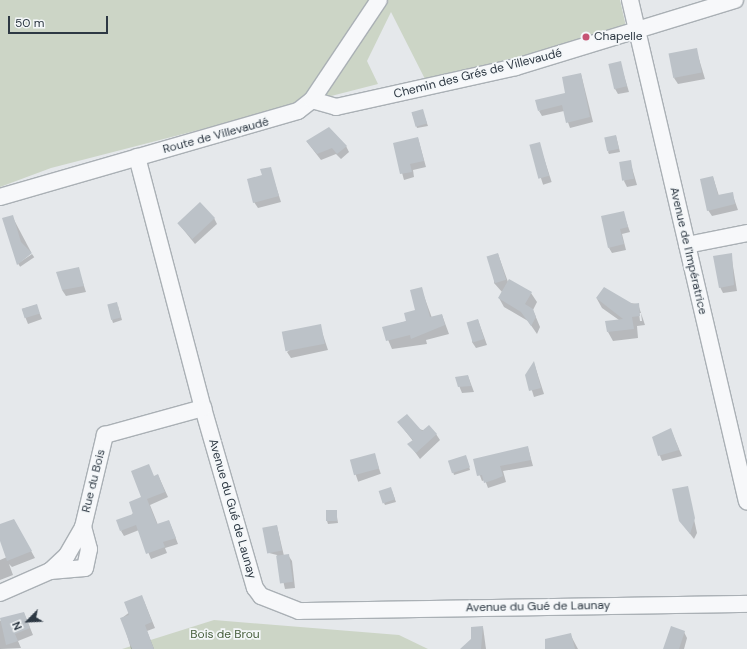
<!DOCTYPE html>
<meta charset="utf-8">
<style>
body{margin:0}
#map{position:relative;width:747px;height:649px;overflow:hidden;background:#e5e8eb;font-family:"DM Sans",sans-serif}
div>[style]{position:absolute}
.green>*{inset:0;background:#ccd5c6}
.shadow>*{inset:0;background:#0003;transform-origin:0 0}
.building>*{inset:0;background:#bcc2c8;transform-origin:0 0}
.roads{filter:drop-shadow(1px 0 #aab0b5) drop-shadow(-1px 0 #aab0b5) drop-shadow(0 1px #aab0b5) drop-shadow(0 -1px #aab0b5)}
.minor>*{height:16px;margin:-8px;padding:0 8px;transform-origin:8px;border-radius:8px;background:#f7f8fa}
.dots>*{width:11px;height:11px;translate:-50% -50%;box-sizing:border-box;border:2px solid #f4f7f9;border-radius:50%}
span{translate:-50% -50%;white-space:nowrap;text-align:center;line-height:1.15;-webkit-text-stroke:3.5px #f4f7f9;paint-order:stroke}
.poi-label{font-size:12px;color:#2d3843}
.left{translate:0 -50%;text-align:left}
.street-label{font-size:12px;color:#2d3843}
.park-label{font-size:12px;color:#465e3b}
.north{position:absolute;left:8px;top:601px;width:40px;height:40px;-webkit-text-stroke:3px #f4f7f9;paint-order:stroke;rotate:246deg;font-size:11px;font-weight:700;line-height:16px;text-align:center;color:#2d3843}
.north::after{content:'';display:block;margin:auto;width:14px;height:18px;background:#2d3843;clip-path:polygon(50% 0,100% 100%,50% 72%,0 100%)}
.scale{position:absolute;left:8px;top:16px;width:100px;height:18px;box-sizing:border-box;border:2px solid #2d3843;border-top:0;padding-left:5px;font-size:12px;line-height:14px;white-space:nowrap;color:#2d3843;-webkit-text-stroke:3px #f4f7f9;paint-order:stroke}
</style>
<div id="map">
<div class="green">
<div style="clip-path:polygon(0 0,620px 0,627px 31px,427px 83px,391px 12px,367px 61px,378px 84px,51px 168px,0 187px)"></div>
<div style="clip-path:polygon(214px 620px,399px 635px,428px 649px,122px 649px)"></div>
</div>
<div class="shadow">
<div style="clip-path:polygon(696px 49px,705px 79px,678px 84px,674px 78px)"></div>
<div style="clip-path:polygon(620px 62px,629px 92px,618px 94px,615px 89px)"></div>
<div style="clip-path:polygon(581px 74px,593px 122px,570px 128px,564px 111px,542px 116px,539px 111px,566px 94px)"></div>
<div style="clip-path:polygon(422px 110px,428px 126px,417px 128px,412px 113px)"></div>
<div style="clip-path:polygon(616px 136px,620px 152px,609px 154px,608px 152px)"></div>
<div style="clip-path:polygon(418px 138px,426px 167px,413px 170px,414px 177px,404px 180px,394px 144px)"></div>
<div style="clip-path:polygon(307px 142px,346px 146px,349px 152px,341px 159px,336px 154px,321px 160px)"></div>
<div style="left:539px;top:143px;width:41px;height:9px;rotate:72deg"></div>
<div style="clip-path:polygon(630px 161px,637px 185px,627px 187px,624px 181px)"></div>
<div style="clip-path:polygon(270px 168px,281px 202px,258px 208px,254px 202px)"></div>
<div style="clip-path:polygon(713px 177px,719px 196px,732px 193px,738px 210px,712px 216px,708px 210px)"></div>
<div style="clip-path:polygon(623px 212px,630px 232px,622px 234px,626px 250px,612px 253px,609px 248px)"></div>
<div style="clip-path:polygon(12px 216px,31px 252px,18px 263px)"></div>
<div style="clip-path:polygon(214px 218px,217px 224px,195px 244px,178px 223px)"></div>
<div style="left:32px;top:254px;width:4px;height:17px;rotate:56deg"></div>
<div style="clip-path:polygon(498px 254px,508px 282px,531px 293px,537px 302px,533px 310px,540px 327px,537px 334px,528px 321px,504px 307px,499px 298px,502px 292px,494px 283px)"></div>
<div style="clip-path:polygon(731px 254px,737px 291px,723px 293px,720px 287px)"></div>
<div style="clip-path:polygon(78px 268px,86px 292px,66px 296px,62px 290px)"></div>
<div style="clip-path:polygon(421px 288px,432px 318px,442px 315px,449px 334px,426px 340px,427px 344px,392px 349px,383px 328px,407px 321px,417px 310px)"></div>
<div style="clip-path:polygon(evenodd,597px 299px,638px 304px,645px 325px,637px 326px,638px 338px,613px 341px,608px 332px,619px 320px,602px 308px,597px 299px,639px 313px,641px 313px,642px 321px,640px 321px,639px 313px)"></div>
<div style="clip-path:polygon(36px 305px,42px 319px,28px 324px,22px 309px)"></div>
<div style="clip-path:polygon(118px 306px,122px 320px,113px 323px,112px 320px)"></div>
<div style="clip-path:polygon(478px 320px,487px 345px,476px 348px,472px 342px)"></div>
<div style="clip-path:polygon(320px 326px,328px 350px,291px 358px,287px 352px)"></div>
<div style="clip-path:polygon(534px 363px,544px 394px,534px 397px,527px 375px)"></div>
<div style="clip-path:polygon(468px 376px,474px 392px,462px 393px,456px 378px)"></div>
<div style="clip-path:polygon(399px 423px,436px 434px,440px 440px,420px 459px,409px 444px,413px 441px)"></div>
<div style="clip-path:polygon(671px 430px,682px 456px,662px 461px,653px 438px)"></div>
<div style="clip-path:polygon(528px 448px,533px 466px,503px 471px,506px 482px,488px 488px,485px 480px,482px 481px,474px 460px)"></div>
<div style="left:374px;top:454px;width:21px;height:24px;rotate:71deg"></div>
<div style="clip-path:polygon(467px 459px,470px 470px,454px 475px,453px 472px)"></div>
<div style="clip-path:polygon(158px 475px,168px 497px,150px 505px,158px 525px,169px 521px,178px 544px,165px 548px,167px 553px,151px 559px,139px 530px,124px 536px,121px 531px)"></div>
<div style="clip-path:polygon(687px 487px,697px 533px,694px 539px,684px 526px)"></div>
<div style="clip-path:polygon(392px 491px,396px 502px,385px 505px,384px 503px)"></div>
<div style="clip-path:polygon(336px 511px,338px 523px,328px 524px,327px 521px)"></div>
<div style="clip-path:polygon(14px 520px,35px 558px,12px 567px,9px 564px,13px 575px,0 580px,0 560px,7px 557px,0 525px)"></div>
<div style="clip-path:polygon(277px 526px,284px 556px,288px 555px,292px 561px,295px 588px,285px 589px,277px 555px,269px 553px)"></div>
<div style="clip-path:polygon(144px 601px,155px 628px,147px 631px,154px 649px,131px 649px,122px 618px)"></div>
<div style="clip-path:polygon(24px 613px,33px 635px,18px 641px,21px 648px,0 649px,0 621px)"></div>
<div style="clip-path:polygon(483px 627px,486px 649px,462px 649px)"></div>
<div style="clip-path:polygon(684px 632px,687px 638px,684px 649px,664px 649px)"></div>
<div style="clip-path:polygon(570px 634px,578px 649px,546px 649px)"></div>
</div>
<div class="building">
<div style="left:697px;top:48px;width:25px;height:29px;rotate:79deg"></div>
<div style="left:621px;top:61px;width:26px;height:13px;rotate:77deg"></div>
<div style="clip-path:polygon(581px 73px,590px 117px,566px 123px,562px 105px,538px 111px,535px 100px,565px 93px,562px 77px)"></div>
<div style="left:423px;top:109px;width:15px;height:12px;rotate:74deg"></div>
<div style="clip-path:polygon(329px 127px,347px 146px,337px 154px,332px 148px,317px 154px,306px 141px)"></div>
<div style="left:616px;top:135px;width:14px;height:12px;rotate:78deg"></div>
<div style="clip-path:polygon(418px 137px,424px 161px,410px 164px,412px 172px,400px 174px,393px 143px)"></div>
<div style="left:540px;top:142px;width:35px;height:11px;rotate:75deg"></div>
<div style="left:631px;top:160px;width:19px;height:12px;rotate:81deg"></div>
<div style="clip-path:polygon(271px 167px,279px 196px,253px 203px,247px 179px,262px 175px,260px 169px)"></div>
<div style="clip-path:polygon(713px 176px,718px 195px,733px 192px,735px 204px,707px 211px,700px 179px)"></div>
<div style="left:200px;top:202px;width:22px;height:31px;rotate:47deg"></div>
<div style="clip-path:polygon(624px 211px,628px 227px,620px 229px,624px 244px,608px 248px,601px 216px)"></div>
<div style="clip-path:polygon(13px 215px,21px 242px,32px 253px,17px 265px,2px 218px)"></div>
<div style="left:498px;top:253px;width:28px;height:12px;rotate:73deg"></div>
<div style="clip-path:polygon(732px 253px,734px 285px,719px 288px,713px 256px)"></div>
<div style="clip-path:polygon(79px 267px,84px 286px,62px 290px,56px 272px)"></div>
<div style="clip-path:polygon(509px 279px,532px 292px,525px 304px,533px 309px,536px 317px,531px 326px,521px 312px,498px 298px)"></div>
<div style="clip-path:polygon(422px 287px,430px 317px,442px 314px,445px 325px,411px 339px,410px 335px,386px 341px,382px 327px,406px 321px,404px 313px,415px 310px,410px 290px)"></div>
<div style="clip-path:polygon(604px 287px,633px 304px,639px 303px,640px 316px,632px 317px,634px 329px,607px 332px,605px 321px,623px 319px,596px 298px)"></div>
<div style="left:117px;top:302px;width:16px;height:10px;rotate:76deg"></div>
<div style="left:37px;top:304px;width:10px;height:16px;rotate:73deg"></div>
<div style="left:478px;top:319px;width:21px;height:12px;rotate:73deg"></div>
<div style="left:321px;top:324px;width:20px;height:40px;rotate:79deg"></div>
<div style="clip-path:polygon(534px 361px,541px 388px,529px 391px,525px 375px)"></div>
<div style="clip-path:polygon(468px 375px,471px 386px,458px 387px,455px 377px)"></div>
<div style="clip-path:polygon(407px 414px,422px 431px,429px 425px,437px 434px,416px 453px,407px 444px,413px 440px,397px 422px)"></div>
<div style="clip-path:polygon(671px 428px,679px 450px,658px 456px,652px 437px)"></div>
<div style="clip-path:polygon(528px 446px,531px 460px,500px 466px,503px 476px,496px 479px,484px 483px,482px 475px,477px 476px,473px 459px)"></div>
<div style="left:375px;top:453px;width:16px;height:26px;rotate:75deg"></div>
<div style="left:466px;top:455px;width:13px;height:19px;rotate:72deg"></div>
<div style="clip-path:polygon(149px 464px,154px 476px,158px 474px,165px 492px,147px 499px,157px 524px,169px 520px,176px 538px,163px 542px,165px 547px,146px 554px,136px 525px,120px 531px,116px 520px,133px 514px,129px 502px,141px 497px,131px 471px)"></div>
<div style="clip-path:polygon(688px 486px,695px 518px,690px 534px,679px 521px,672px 489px)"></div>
<div style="left:391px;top:487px;width:13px;height:13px;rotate:72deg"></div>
<div style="left:337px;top:510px;width:11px;height:11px;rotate:90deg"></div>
<div style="clip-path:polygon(14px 519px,32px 551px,7px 561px,0 541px,0 524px)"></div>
<div style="left:277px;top:525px;width:26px;height:15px;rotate:79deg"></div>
<div style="left:289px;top:554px;width:28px;height:13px;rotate:82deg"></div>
<div style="clip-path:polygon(142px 595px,152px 622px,145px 625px,154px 649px,132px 649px,120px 618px,129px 615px,124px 602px)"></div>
<div style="clip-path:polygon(24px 612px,30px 628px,15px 634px,18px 641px,6px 645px,0 618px)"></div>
<div style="clip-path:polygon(483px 626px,481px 649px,460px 649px,471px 639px,471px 627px)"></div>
<div style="clip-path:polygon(671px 626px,685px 631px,679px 649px,663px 649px)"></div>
<div style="clip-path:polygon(571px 633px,575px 649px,545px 649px,545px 639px)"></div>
</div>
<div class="roads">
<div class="minor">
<div style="left:630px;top:0;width:515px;rotate:76.88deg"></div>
<div style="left:312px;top:100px;width:25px;rotate:16deg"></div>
<div style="left:336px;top:107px;width:184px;rotate:-12.5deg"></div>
<div style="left:516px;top:67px;width:229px;rotate:-17deg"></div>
<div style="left:137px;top:157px;width:260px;rotate:75.3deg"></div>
<div style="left:203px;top:408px;width:187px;rotate:73.9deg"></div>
<div style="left:255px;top:588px;width:10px;rotate:53deg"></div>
<div style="left:261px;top:596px;width:41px;rotate:21.5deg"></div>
<div style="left:299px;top:611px;width:448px;rotate:-0.9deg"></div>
<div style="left:0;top:197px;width:310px;rotate:-16.1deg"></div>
<div style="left:298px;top:111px;width:18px;rotate:-38deg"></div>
<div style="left:312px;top:100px;width:120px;rotate:-56.2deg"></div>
<div style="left:687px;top:245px;width:61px;rotate:-11.3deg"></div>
<div style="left:50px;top:571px;width:35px;rotate:-5deg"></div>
<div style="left:85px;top:568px;width:19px;rotate:-78deg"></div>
<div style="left:89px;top:549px;width:23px;rotate:-105deg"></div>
<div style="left:0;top:593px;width:55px;rotate:-23.7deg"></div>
<div style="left:50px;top:571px;width:23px;rotate:-43deg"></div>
<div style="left:67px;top:555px;width:32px;rotate:-60deg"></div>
<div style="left:83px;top:527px;width:95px;rotate:-76.6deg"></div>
<div style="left:105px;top:435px;width:102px;rotate:-15.4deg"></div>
</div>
</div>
<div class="dots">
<div style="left:586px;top:37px;background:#c65473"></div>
</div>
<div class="poi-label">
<span class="left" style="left:594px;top:37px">Chapelle</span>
</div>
<div class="street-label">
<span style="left:478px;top:74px;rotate:-14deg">Chemin des Grés de Villevaudé</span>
<span style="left:216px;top:136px;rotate:-15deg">Route de Villevaudé</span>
<span style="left:688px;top:251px;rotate:77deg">Avenue de l'Impératrice</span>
<span style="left:94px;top:481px;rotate:-76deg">Rue du Bois</span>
<span style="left:232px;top:509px;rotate:74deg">Avenue du Gué de Launay</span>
<span style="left:538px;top:607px;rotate:-1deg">Avenue du Gué de Launay</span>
</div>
<div class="park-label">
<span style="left:225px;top:635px">Bois de Brou</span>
</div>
<div class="north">N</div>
<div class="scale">50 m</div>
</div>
